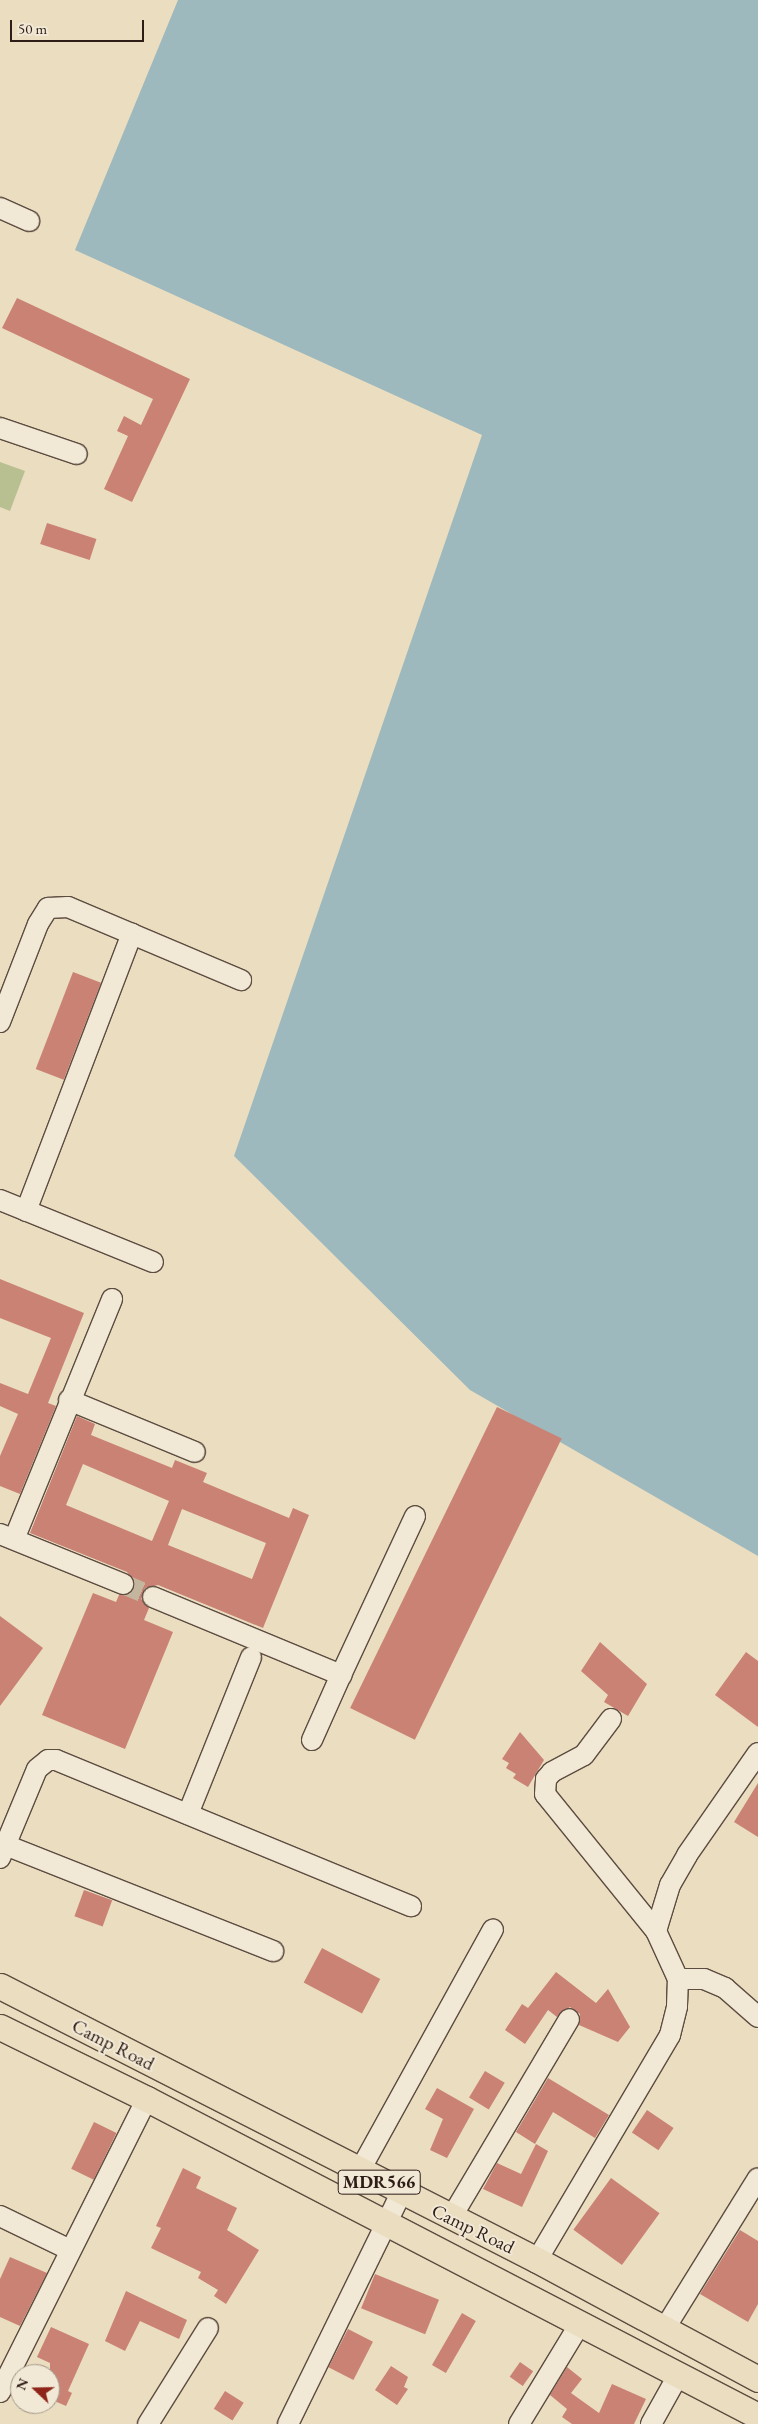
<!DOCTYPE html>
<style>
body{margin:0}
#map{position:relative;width:758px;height:2424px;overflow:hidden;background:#eaddc0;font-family:"EB Garamond",serif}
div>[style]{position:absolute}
.green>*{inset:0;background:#b8c091}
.water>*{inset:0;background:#9db9bd}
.building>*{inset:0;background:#ca8274;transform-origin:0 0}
.minor-tunnel>*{height:20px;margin-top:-10px;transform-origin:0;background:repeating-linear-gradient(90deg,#c4b69e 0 20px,transparent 0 30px)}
.roads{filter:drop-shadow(1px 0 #5d4c40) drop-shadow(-1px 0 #5d4c40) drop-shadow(0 1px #5d4c40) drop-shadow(0 -1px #5d4c40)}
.minor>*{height:20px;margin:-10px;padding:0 10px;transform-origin:10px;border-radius:10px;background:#f1e9d6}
.major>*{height:25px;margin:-12.5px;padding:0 12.5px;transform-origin:12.5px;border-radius:12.5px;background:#eaddc0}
span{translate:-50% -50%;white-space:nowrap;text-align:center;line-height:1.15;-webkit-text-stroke:4px #f1e9d6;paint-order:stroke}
.shield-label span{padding:1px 4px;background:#f1e9d6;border:1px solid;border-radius:4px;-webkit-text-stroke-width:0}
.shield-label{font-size:18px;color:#2e1c16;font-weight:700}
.street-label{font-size:19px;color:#2e1c16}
.north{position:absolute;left:10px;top:2364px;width:50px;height:50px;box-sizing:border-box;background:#f1e9d6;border:1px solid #a39789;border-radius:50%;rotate:291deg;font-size:14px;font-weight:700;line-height:20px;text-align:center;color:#2e1c16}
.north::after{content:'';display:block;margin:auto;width:18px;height:22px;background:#8f2418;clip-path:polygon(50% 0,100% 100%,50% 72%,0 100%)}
.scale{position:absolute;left:10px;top:20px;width:134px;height:22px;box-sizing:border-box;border:2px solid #2e1c16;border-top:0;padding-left:6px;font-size:15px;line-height:18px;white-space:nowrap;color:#2e1c16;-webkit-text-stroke:4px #f1e9d6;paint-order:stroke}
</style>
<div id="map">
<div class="green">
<div style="clip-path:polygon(0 462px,25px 471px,10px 511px,0 507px)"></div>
</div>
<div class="water">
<div style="clip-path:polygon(178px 0,758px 0,758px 1556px,470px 1390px,234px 1156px,482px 435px,75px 250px)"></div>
</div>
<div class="building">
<div style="clip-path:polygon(17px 298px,190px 379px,132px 502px,104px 489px,128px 436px,117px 431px,124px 416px,141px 425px,153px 399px,2px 328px)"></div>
<div style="left:47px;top:523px;width:52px;height:22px;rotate:18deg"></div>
<div style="left:73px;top:972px;width:30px;height:104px;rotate:21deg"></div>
<div style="clip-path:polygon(0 1279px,84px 1313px,48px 1403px,56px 1406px,20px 1494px,0 1486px,0 1456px,18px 1414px,0 1406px,0 1383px,28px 1394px,51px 1338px,0 1318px)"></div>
<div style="left:497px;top:1407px;width:72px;height:335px;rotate:26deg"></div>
<div style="clip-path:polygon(evenodd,77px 1416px,95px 1424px,91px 1435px,172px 1468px,175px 1460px,207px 1473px,203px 1482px,289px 1518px,293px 1508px,309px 1515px,263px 1628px,158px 1585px,145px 1588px,141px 1599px,149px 1608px,144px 1620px,173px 1632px,125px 1749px,42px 1715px,93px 1593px,116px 1602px,119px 1595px,131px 1593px,135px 1583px,127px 1572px,30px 1533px,77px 1416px,83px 1464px,169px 1501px,152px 1541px,66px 1505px,83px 1464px,77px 1416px,182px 1509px,266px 1543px,252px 1579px,168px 1545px,182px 1509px)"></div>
<div style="clip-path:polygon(0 1616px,43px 1648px,0 1706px)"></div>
<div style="clip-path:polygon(600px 1642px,647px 1684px,628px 1716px,604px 1702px,608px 1695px,581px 1671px)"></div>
<div style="clip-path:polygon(746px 1652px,758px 1661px,758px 1727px,715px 1695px)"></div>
<div style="clip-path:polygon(520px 1732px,544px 1760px,528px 1787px,513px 1778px,516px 1774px,506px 1768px,509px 1763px,502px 1759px)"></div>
<div style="clip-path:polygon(758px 1783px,758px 1837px,734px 1822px)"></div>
<div style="left:84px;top:1890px;width:30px;height:28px;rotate:20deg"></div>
<div style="left:322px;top:1948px;width:66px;height:39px;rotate:28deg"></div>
<div style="clip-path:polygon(556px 1972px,596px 2003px,608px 1989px,630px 2027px,618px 2042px,579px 2025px,580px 2014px,570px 2007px,557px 2017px,548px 2010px,525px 2044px,505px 2030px,522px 2004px,528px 2008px)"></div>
<div style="left:485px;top:2071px;width:23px;height:31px;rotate:31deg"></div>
<div style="clip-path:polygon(548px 2078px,609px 2115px,595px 2138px,553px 2112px,535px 2144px,516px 2132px)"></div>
<div style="clip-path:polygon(437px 2088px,474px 2109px,447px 2158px,430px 2150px,443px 2119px,425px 2109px)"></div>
<div style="left:647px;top:2110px;width:32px;height:27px;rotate:34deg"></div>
<div style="left:94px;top:2122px;width:25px;height:52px;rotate:26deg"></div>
<div style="clip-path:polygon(536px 2144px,548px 2151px,522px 2207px,483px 2189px,497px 2163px,521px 2174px)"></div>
<div style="clip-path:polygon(183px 2168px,201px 2177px,196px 2188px,237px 2208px,227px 2230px,259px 2250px,226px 2304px,214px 2296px,218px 2290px,198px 2278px,201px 2272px,151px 2248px,161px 2228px,156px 2226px)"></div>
<div style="left:611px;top:2178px;width:60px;height:64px;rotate:36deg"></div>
<div style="clip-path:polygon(740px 2230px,758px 2241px,758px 2304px,748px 2322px,700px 2294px)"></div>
<div style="clip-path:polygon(10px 2257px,47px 2273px,20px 2326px,0 2317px,0 2279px)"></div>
<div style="left:375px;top:2274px;width:69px;height:37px;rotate:22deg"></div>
<div style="clip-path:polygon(126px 2291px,187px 2320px,179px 2339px,140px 2321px,125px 2351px,105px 2341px)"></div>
<div style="left:462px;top:2313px;width:16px;height:60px;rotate:30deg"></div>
<div style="clip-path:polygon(51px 2327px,89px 2344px,68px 2391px,72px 2393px,66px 2406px,50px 2399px,50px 2363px,37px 2357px)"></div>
<div style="left:348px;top:2329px;width:28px;height:43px;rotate:27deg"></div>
<div style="left:520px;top:2362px;width:16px;height:18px;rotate:35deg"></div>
<div style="clip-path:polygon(391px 2366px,408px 2377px,404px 2387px,408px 2389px,397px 2405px,375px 2390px)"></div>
<div style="clip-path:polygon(567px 2367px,582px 2379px,571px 2393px,599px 2413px,612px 2384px,646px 2399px,634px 2424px,572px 2424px,562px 2417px,567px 2409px,550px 2395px)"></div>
<div style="left:225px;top:2391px;width:22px;height:21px;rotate:32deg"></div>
</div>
<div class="minor-tunnel">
<div style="left:123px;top:1584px;width:33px;rotate:23deg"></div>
</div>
<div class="roads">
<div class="minor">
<div style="left:0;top:208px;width:32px;rotate:24deg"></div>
<div style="left:0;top:428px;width:81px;rotate:18.7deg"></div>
<div style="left:0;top:1022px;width:105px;rotate:-68.8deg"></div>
<div style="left:38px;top:924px;width:19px;rotate:-58deg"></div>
<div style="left:48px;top:908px;width:20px;rotate:-3deg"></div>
<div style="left:68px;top:907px;width:188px;rotate:22.9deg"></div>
<div style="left:0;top:1200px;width:165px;rotate:22.1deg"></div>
<div style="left:26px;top:1211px;width:297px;rotate:-69.1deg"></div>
<div style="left:69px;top:1400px;width:136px;rotate:22.4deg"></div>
<div style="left:0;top:1534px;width:133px;rotate:22.1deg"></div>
<div style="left:15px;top:1537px;width:257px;rotate:-67.8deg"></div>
<div style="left:153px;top:1597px;width:204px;rotate:22.5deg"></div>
<div style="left:341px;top:1675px;width:175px;rotate:-65deg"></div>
<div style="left:312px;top:1740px;width:71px;rotate:-66deg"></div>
<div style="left:188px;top:1814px;width:169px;rotate:-68.1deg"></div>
<div style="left:0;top:1843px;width:294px;rotate:21.6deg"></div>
<div style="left:0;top:1858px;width:96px;rotate:-67.4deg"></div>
<div style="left:37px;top:1769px;width:14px;rotate:-39deg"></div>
<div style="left:48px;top:1760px;width:8px"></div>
<div style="left:56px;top:1760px;width:384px;rotate:22.4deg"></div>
<div style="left:656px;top:1931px;width:48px;rotate:-73.1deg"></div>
<div style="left:670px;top:1885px;width:34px;rotate:-60deg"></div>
<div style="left:687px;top:1855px;width:124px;rotate:-55.2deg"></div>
<div style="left:678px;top:1979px;width:26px"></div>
<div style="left:704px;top:1979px;width:23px;rotate:23deg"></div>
<div style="left:725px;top:1988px;width:44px;rotate:41.3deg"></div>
<div style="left:359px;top:2172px;width:277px;rotate:-61.1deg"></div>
<div style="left:0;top:2216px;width:78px;rotate:25.9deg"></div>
<div style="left:451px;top:2218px;width:231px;rotate:-59.3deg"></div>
<div style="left:537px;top:2260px;width:261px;rotate:-59.4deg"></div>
<div style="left:670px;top:2035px;width:30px;rotate:-76deg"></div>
<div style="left:677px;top:2006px;width:27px;rotate:-88deg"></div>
<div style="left:678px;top:1979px;width:53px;rotate:-114.6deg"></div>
<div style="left:656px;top:1931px;width:176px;rotate:-129deg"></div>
<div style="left:545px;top:1794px;width:15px;rotate:-86deg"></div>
<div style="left:546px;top:1779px;width:9px;rotate:-49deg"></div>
<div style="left:552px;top:1772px;width:36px;rotate:-28deg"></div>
<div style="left:584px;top:1755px;width:45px;rotate:-53.1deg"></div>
<div style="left:665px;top:2328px;width:176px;rotate:-58.2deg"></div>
<div style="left:0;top:2392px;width:328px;rotate:-63.4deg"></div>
<div style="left:148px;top:2424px;width:113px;rotate:-58deg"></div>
<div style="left:288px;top:2424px;width:257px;rotate:-63.9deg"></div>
<div style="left:519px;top:2424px;width:119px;rotate:-58.7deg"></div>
<div style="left:651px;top:2424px;width:57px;rotate:-60.8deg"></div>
</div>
<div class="major">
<div style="left:0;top:1986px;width:603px;rotate:27.03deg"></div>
<div style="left:537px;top:2260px;width:251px;rotate:28.3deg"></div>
<div style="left:0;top:2027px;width:164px;rotate:26.1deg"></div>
<div style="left:147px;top:2099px;width:688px;rotate:27.42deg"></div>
</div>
</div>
<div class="shield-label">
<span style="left:379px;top:2182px">MDR566</span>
</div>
<div class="street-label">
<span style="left:113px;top:2045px;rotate:27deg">Camp Road</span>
<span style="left:473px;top:2229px;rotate:26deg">Camp Road</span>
</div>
<div class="north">N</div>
<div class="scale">50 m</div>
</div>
